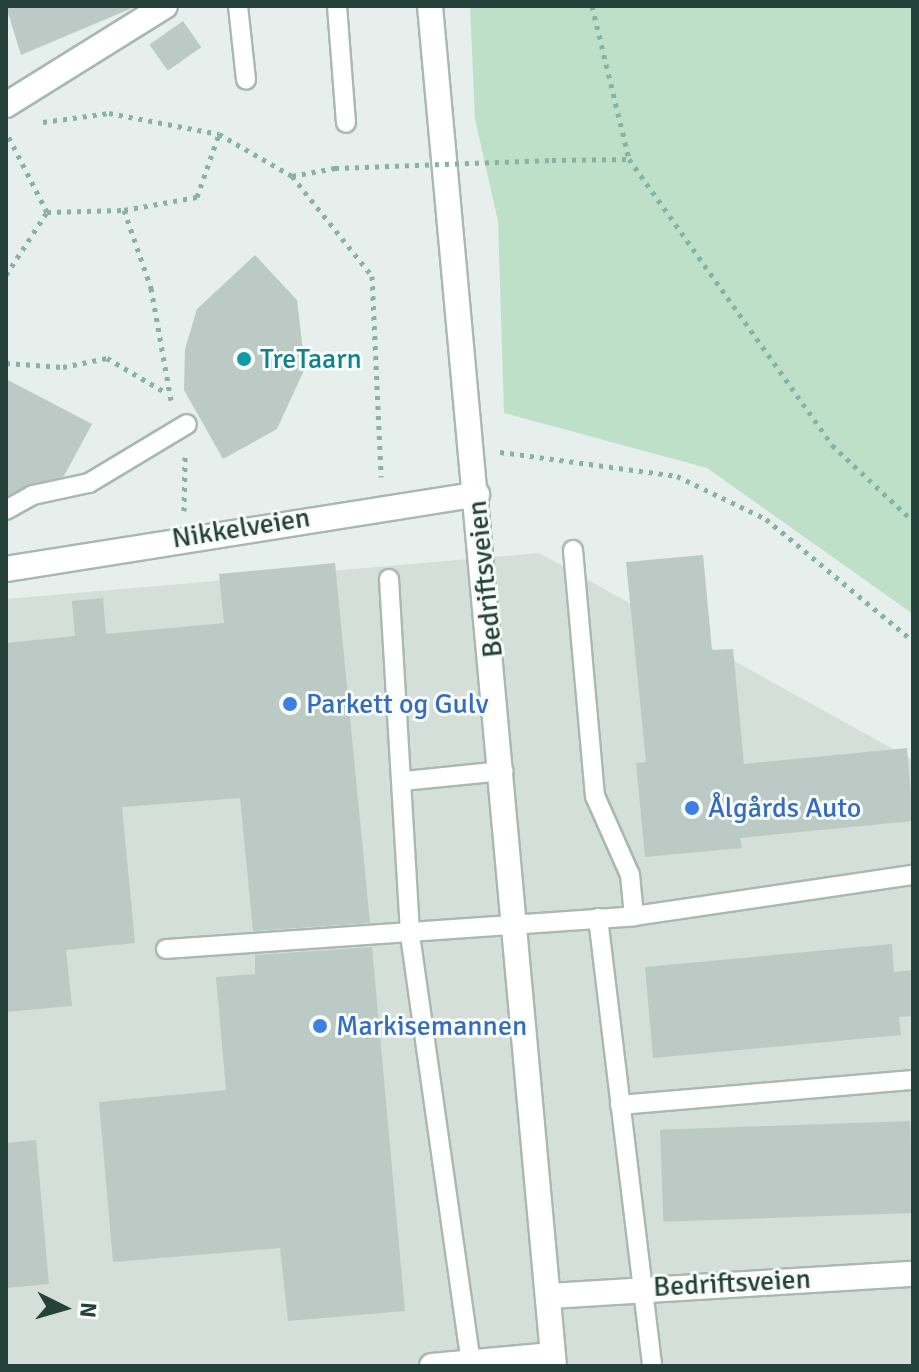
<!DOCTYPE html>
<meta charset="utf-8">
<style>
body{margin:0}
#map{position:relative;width:919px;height:1372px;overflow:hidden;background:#e6efeb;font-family:Signika,sans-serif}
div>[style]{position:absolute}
.built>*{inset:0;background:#d4dfda}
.green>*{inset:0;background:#bfe0c8}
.building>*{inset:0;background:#bbcac4;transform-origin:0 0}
.path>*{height:5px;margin-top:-2.5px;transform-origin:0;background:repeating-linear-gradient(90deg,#86b3a5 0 4px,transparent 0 10px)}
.roads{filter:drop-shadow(2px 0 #a8b8b2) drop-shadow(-2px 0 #a8b8b2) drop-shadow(0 2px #a8b8b2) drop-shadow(0 -2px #a8b8b2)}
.lane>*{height:18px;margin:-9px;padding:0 9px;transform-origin:9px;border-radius:9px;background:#fff}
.street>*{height:24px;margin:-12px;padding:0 12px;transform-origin:12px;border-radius:12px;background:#fff}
.path-bridge>*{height:5px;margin-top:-2.5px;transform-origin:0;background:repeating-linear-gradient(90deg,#86b3a5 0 4px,transparent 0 10px)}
.dots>*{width:22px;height:22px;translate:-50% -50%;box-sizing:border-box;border:4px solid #f7fbf9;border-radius:50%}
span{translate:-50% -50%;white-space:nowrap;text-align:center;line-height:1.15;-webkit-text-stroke:6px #f7fbf9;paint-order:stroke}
.culture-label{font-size:28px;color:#0d838f}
.left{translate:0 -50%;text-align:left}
.street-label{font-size:28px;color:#24423a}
.shop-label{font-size:28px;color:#366cbe}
.frame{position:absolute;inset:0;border:8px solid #24423a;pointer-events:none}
.north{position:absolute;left:24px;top:1268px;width:80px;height:80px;-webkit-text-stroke:6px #f7fbf9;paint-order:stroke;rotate:95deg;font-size:22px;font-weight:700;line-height:32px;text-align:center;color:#24423a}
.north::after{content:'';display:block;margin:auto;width:28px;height:36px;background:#24423a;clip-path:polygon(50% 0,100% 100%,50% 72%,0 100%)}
</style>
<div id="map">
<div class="built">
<div style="clip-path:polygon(539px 553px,913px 760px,913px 1366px,6px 1366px,6px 599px)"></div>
</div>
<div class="green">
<div style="clip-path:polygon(470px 6px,913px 6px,913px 614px,707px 468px,504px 413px,498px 221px,475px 119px)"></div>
</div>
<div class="building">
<div style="clip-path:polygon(6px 6px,137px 6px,21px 55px)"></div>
<div style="left:183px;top:21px;width:32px;height:41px;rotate:55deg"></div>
<div style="clip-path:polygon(255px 255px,297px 300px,305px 368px,277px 429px,223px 459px,184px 390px,185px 349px,197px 309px)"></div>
<div style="clip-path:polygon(6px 379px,92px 424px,64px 476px,6px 496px)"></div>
<div style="clip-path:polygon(703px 555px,712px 650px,733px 649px,744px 764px,907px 748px,913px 821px,740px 838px,742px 848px,645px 857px,636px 763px,646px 762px,626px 562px)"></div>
<div style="clip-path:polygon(335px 563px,370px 923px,253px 931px,240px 798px,122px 807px,135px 943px,66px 950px,72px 1006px,6px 1012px,6px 643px,75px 636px,72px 601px,103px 598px,106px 634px,224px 623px,219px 574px)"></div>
<div style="clip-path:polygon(892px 944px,894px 972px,913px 970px,913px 1016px,899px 1017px,901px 1035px,653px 1058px,645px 967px)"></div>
<div style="clip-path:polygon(372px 947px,405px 1311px,288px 1321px,280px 1248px,113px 1262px,99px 1102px,226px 1090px,216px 977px,255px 974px,255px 955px)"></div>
<div style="left:910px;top:1121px;width:92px;height:250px;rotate:88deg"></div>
<div style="clip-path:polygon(36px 1140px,49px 1284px,6px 1288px,6px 1143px)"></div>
</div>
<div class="path">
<div style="left:592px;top:6px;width:157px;rotate:76.4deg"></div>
<div style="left:629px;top:159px;width:351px;rotate:54.6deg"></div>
<div style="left:832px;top:445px;width:111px;rotate:43.2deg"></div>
<div style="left:43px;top:122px;width:67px;rotate:-7.8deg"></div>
<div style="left:109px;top:113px;width:112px;rotate:10.8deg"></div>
<div style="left:219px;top:134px;width:84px;rotate:29.9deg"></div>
<div style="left:292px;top:176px;width:128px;rotate:51.3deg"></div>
<div style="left:372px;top:276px;width:201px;rotate:87.4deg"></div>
<div style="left:552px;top:160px;width:77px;rotate:-0.7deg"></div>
<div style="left:292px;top:176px;width:44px;rotate:-10.5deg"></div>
<div style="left:124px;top:210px;width:83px;rotate:70.9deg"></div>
<div style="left:151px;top:288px;width:114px;rotate:79.9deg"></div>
<div style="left:47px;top:212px;width:77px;rotate:-1.5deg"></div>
<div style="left:124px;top:210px;width:74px;rotate:-10.1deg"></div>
<div style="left:197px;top:197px;width:67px;rotate:-70.8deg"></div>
<div style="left:6px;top:275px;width:75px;rotate:-56.9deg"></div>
<div style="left:47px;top:212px;width:88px;rotate:-117.1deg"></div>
<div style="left:6px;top:363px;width:57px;rotate:4deg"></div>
<div style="left:63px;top:367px;width:45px;rotate:-11.6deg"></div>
<div style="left:107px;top:358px;width:65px;rotate:30.5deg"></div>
<div style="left:500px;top:452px;width:179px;rotate:7.7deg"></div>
<div style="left:677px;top:476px;width:99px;rotate:25.8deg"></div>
<div style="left:766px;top:519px;width:191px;rotate:39.7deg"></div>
<div style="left:184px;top:511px;width:54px;rotate:-88.9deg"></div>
</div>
<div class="roads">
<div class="lane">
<div style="left:238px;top:6px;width:74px;rotate:83.8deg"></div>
<div style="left:337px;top:6px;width:117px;rotate:85.6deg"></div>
<div style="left:6px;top:510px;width:31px;rotate:-29deg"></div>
<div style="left:33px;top:495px;width:57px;rotate:-12.1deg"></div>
<div style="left:89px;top:483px;width:114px;rotate:-31deg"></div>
<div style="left:573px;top:550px;width:247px;rotate:84.9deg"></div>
<div style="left:595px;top:796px;width:86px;rotate:66.1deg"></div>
<div style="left:630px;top:875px;width:41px;rotate:84.4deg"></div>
<div style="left:389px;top:579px;width:357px;rotate:86.6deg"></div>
<div style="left:410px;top:935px;width:435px;rotate:81.9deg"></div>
<div style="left:404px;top:781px;width:100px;rotate:-5.8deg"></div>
<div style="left:598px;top:918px;width:451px;rotate:83.1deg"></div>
<div style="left:166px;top:949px;width:469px;rotate:-4deg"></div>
<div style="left:634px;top:916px;width:282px;rotate:-8.4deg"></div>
<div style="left:620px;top:1105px;width:294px;rotate:-4.9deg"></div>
</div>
<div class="street">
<div style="left:430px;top:6px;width:1366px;rotate:84.79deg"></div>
<div style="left:6px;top:105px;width:187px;rotate:-31.9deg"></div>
<div style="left:6px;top:569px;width:477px;rotate:-9deg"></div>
<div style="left:550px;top:1296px;width:364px;rotate:-3.5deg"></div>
<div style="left:432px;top:1366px;width:121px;rotate:-5.2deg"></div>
</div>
</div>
<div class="path-bridge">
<div style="left:335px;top:168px;width:217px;rotate:-2.1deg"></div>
</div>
<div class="dots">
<div style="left:244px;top:359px;background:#0f9aa8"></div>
<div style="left:290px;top:704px;background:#3f7fe0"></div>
<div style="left:692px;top:808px;background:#3f7fe0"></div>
<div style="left:320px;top:1026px;background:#3f7fe0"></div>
</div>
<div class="culture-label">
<span class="left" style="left:260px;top:359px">TreTaarn</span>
</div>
<div class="street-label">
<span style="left:241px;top:528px;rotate:-9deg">Nikkelveien</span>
<span style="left:485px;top:579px;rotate:-96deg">Bedriftsveien</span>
<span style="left:732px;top:1283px;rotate:-3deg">Bedriftsveien</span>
</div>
<div class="shop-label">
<span class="left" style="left:306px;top:704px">Parkett og Gulv</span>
<span class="left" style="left:708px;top:808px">Ålgårds Auto</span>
<span class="left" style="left:336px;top:1026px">Markisemannen</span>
</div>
<div class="frame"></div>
<div class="north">N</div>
</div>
